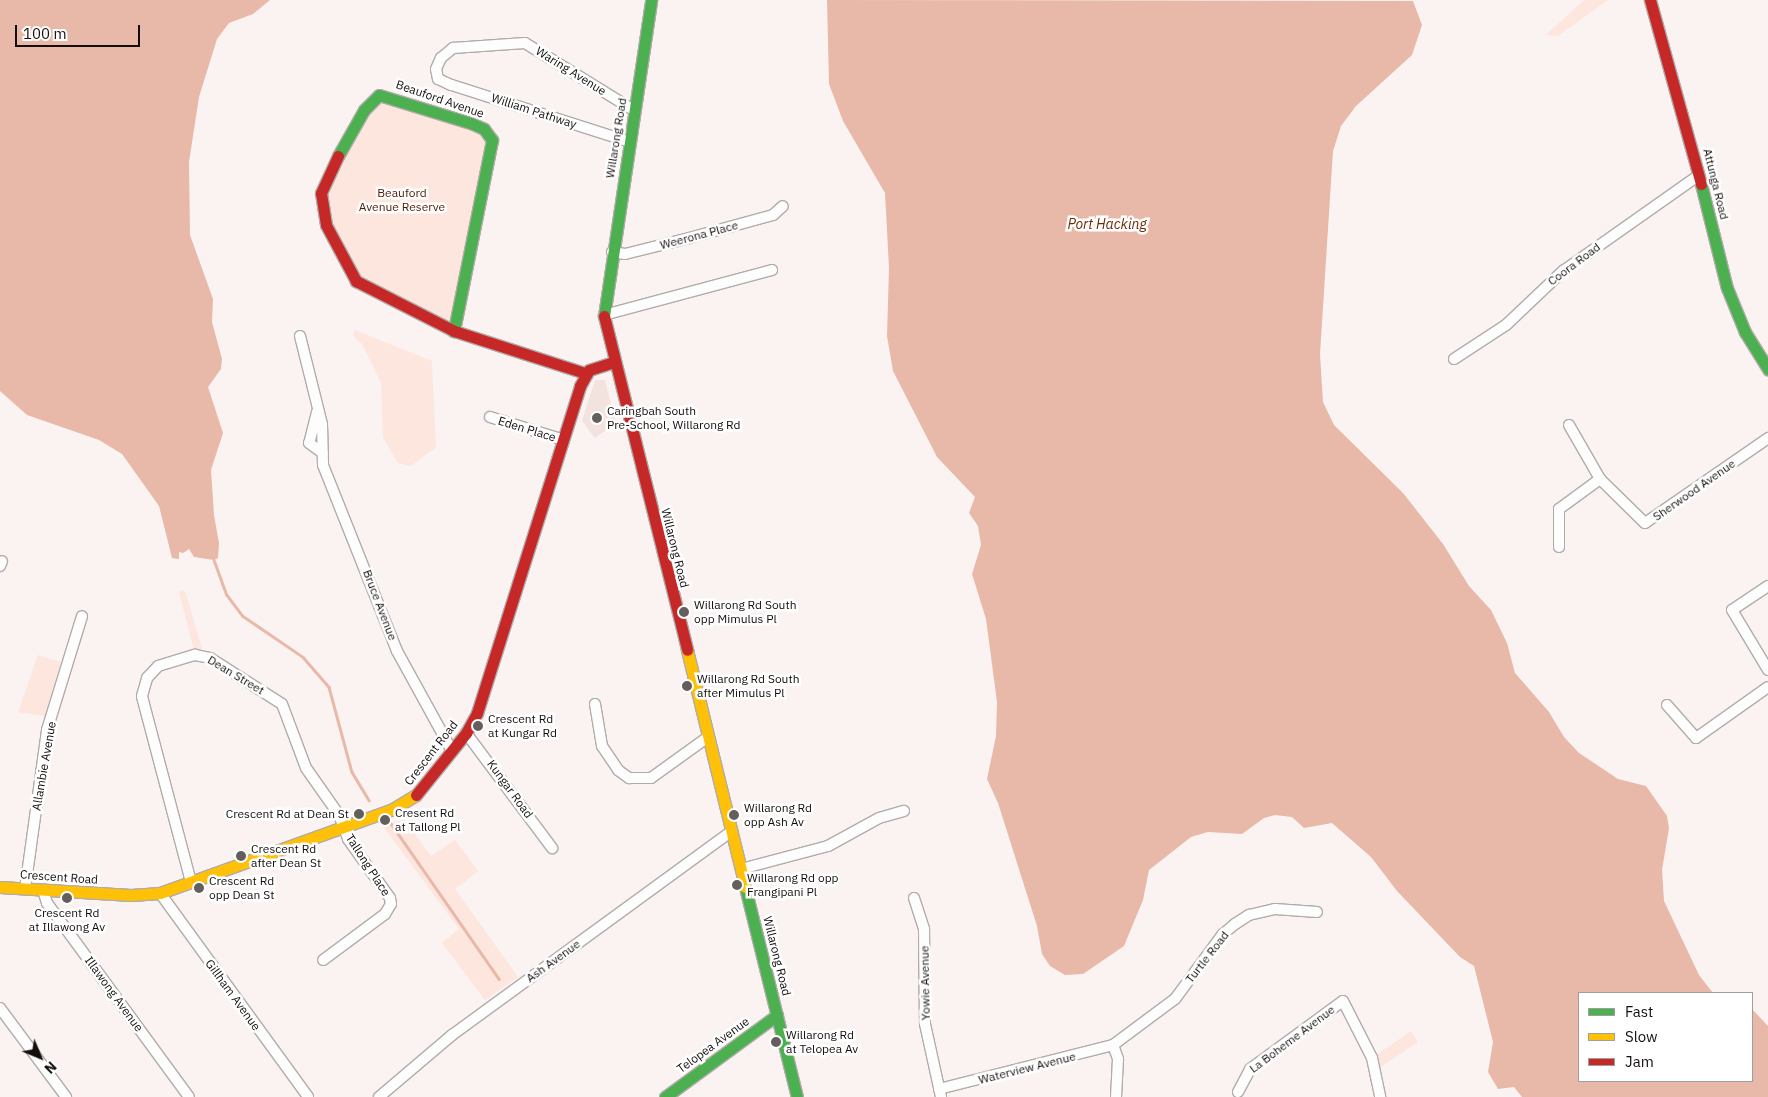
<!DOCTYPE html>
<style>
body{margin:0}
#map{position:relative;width:1768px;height:1097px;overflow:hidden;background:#faf3f1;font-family:"IBM Plex Sans",sans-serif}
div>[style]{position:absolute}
.built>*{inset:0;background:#f3e3de}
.green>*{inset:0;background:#fce6de}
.water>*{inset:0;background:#e8b9a8}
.stream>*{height:2.5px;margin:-1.25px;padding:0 1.25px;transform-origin:1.25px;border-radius:1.25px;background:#e8b9a8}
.roads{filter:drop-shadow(1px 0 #b1acaa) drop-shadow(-1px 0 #b1acaa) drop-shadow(0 1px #b1acaa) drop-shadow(0 -1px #b1acaa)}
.street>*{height:10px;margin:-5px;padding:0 5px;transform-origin:5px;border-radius:5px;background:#fefdfd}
.fast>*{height:11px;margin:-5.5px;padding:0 5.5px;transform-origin:5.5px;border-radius:5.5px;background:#4caf50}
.slow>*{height:11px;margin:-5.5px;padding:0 5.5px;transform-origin:5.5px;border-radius:5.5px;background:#ffc107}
.jam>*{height:11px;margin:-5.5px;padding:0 5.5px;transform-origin:5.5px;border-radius:5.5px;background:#c62828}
.dots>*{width:14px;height:14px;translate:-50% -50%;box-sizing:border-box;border:2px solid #fff;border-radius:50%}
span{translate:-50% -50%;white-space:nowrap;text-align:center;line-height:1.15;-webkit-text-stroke:5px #fff;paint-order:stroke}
.street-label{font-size:12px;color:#130e0d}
.park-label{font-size:12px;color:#511901}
.poi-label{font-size:12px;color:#130e0d}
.left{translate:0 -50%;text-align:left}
.right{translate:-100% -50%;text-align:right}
.water-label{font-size:14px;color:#712703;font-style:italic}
.legend{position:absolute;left:1578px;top:992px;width:175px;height:90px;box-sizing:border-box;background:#fff;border:1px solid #a19f9e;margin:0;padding:6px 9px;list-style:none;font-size:15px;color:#130e0d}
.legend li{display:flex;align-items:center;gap:10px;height:25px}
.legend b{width:25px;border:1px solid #a19f9e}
.north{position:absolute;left:15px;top:1032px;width:50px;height:50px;-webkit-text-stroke:4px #fff;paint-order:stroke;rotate:135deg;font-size:14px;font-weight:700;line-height:20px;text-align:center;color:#130e0d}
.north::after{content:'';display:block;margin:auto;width:18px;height:22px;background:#130e0d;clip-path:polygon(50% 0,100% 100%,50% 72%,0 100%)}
.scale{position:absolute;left:15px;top:25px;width:125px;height:22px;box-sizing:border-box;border:2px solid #130e0d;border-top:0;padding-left:6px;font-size:15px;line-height:18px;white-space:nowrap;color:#130e0d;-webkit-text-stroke:4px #fff;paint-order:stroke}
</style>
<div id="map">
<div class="built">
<div style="clip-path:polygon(595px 380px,605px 380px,616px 423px,595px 438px,582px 421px)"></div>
</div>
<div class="green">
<div style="clip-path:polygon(1584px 0,1608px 0,1558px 36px,1546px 35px)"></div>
<div style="clip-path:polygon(389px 99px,481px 131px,488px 140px,454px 320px,445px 323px,355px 276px,330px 226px,327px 179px,374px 103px)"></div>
<div style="clip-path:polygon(355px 330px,432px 361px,436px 447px,411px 466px,398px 463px,383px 438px,381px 383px,362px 344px,353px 336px)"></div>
<div style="clip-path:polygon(185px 591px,204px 655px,195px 655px,179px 592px)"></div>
<div style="clip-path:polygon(38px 655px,61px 662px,45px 716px,18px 712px)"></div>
<div style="clip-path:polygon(404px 819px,431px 856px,455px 840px,478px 871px,455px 889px,518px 977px,485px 1000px,442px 943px,459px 929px,383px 826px)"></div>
<div style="clip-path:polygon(1411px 1031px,1418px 1042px,1375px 1071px,1372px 1058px)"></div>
</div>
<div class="water">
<div style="clip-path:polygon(0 0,270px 0,253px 14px,229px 23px,217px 39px,199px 97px,189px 162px,190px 235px,213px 299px,212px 322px,222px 359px,221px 369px,208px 387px,223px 433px,211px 470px,214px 515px,219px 543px,218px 558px,214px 560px,194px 557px,189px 549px,183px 553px,179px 552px,179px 559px,172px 558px,159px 506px,122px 454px,99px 440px,27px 415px,0 391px)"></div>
<div style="clip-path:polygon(827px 0,1413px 1px,1422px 25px,1412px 55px,1356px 106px,1341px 126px,1333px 151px,1320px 354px,1323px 402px,1334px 425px,1403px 493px,1443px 544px,1469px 586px,1491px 610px,1507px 643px,1515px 673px,1549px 712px,1564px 737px,1579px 753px,1618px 779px,1646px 786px,1667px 816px,1669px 828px,1662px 870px,1664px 901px,1699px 975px,1713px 993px,1579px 993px,1579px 1081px,1752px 1081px,1752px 1009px,1768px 1026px,1768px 1097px,1522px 1097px,1514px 1087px,1498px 1089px,1488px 1072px,1493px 1042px,1474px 966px,1460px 957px,1397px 891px,1371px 857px,1332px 823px,1304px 828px,1292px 817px,1275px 815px,1264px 818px,1242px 834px,1208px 832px,1191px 837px,1149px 870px,1143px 900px,1124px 946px,1083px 974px,1065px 975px,1050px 966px,1042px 954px,1037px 926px,998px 803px,987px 779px,996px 736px,997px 702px,986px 619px,972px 574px,981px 545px,978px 526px,969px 513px,975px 497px,937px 457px,893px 371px,887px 336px,889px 268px,885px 193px,843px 121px,829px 84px)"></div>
</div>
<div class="stream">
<div style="left:214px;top:560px;width:37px;rotate:70deg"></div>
<div style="left:227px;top:595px;width:26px;rotate:53deg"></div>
<div style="left:243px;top:616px;width:73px;rotate:34.3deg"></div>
<div style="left:303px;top:657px;width:40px;rotate:49deg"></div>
<div style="left:329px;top:687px;width:88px;rotate:74.9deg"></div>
<div style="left:352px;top:772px;width:33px;rotate:59deg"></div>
<div style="left:390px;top:822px;width:191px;rotate:55.2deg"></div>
</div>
<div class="roads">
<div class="street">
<div style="left:630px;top:142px;width:188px;rotate:-162.3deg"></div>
<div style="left:451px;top:85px;width:14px;rotate:-155deg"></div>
<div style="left:438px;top:79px;width:10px;rotate:-101deg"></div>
<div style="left:436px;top:69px;width:12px;rotate:-66deg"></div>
<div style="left:441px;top:58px;width:16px;rotate:-40deg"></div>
<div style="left:453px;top:48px;width:72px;rotate:-4deg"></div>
<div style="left:525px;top:43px;width:129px;rotate:31.7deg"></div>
<div style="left:612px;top:252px;width:13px;rotate:9deg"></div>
<div style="left:625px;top:254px;width:66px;rotate:-14deg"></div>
<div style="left:689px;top:238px;width:87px;rotate:-15.3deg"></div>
<div style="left:773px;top:215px;width:13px;rotate:-42deg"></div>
<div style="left:604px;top:315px;width:174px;rotate:-15deg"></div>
<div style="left:300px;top:336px;width:91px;rotate:76deg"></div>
<div style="left:322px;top:424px;width:41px;rotate:88.6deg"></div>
<div style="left:323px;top:465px;width:200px;rotate:68.3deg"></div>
<div style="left:397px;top:651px;width:114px;rotate:61.2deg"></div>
<div style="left:1454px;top:359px;width:62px;rotate:-33.2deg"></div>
<div style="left:1506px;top:325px;width:79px;rotate:-43.5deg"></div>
<div style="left:1563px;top:271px;width:166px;rotate:-35.2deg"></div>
<div style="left:317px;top:412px;width:32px;rotate:104deg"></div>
<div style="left:309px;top:443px;width:17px;rotate:36deg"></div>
<div style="left:490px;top:417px;width:77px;rotate:17.3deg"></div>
<div style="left:1569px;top:425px;width:62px;rotate:60.1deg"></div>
<div style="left:1559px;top:547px;width:38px;rotate:-90deg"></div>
<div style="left:1559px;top:509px;width:51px;rotate:-36.2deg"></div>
<div style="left:1600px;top:479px;width:63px;rotate:44.4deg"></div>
<div style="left:1645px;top:523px;width:150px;rotate:-34.6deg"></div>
<div style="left:0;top:566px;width:5px;rotate:-68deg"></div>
<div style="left:1768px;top:586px;width:43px;rotate:146.3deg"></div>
<div style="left:1732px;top:610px;width:70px;rotate:59deg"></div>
<div style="left:595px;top:704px;width:43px;rotate:80.5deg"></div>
<div style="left:602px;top:746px;width:29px;rotate:56deg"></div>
<div style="left:618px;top:770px;width:14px;rotate:36deg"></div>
<div style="left:629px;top:778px;width:22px"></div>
<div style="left:651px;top:778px;width:70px;rotate:-35.7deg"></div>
<div style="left:1667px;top:705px;width:44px;rotate:48.7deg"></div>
<div style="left:1696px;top:738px;width:88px;rotate:-35.3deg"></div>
<div style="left:466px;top:733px;width:144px;rotate:53.2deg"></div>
<div style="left:741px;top:869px;width:90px;rotate:-14.8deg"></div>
<div style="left:828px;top:846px;width:58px;rotate:-28.8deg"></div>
<div style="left:879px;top:818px;width:26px;rotate:-16deg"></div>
<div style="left:191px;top:882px;width:192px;rotate:-104.8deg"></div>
<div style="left:142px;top:696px;width:19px;rotate:-74deg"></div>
<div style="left:147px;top:678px;width:16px;rotate:-47deg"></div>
<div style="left:158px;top:666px;width:39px;rotate:-17deg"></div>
<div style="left:195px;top:655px;width:15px;rotate:11deg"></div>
<div style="left:210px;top:658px;width:85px;rotate:32.6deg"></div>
<div style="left:282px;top:704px;width:68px;rotate:69.4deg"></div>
<div style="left:306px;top:768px;width:57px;rotate:54.9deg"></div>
<div style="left:339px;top:815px;width:26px;rotate:69deg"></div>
<div style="left:348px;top:839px;width:72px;rotate:54.6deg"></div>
<div style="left:390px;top:898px;width:6px;rotate:81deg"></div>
<div style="left:391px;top:904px;width:12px;rotate:121deg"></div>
<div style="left:385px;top:914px;width:77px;rotate:143.4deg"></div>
<div style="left:25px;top:889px;width:161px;rotate:-82.1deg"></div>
<div style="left:47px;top:730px;width:119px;rotate:-72.9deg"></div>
<div style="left:43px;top:890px;width:14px;rotate:73deg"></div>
<div style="left:47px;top:903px;width:240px;rotate:53.8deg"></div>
<div style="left:160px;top:893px;width:252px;rotate:54deg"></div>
<div style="left:914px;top:898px;width:33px;rotate:72deg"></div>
<div style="left:924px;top:929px;width:95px;rotate:89.4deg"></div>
<div style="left:925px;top:1024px;width:75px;rotate:77.6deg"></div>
<div style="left:0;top:1008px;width:111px;rotate:53.4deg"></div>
<div style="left:1113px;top:1045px;width:15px;rotate:70deg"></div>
<div style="left:1118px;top:1059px;width:38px;rotate:93deg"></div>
<div style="left:939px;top:1089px;width:179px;rotate:-14.2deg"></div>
<div style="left:1113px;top:1045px;width:77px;rotate:-36.6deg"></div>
<div style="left:1175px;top:999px;width:81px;rotate:-53.6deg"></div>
<div style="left:1223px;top:934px;width:16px;rotate:-40deg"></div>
<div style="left:1235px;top:924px;width:17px;rotate:-33deg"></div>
<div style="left:1249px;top:915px;width:27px;rotate:-13deg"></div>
<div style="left:1275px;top:909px;width:42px;rotate:4.1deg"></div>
<div style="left:1238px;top:1092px;width:26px;rotate:-62deg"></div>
<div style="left:1250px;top:1069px;width:115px;rotate:-36.2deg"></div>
<div style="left:1343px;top:1001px;width:64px;rotate:63deg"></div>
<div style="left:1372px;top:1058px;width:40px;rotate:78deg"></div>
<div style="left:379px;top:1097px;width:96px;rotate:-40.3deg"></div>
<div style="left:452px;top:1035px;width:346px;rotate:-36.1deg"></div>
</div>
<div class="fast">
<div style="left:338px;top:156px;width:53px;rotate:-60.5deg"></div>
<div style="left:364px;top:110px;width:21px;rotate:-45deg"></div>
<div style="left:379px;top:95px;width:98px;rotate:17.1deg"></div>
<div style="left:473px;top:124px;width:12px;rotate:24deg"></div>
<div style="left:484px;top:129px;width:14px;rotate:54deg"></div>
<div style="left:492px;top:140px;width:195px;rotate:101.3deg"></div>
<div style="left:1701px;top:184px;width:107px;rotate:76deg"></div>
<div style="left:1727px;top:288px;width:48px;rotate:67.8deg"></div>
<div style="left:1745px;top:332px;width:44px;rotate:58.1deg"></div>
<div style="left:604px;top:316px;width:319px;rotate:-81.5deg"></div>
<div style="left:745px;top:887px;width:216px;rotate:76.1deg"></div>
<div style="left:665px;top:1097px;width:139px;rotate:-36.2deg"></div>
</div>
<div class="slow">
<div style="left:687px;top:650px;width:244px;rotate:76.2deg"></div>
<div style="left:0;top:887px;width:131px;rotate:3.5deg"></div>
<div style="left:131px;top:895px;width:29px;rotate:-4deg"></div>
<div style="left:160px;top:893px;width:245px;rotate:-19.8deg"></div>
<div style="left:391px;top:810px;width:29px;rotate:-31deg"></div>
</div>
<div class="jam">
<div style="left:1650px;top:0;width:191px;rotate:74.5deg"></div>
<div style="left:338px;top:156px;width:41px;rotate:114.7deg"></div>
<div style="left:321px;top:193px;width:32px;rotate:81deg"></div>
<div style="left:326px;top:225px;width:64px;rotate:61.8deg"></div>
<div style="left:356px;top:281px;width:110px;rotate:27deg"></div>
<div style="left:454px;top:331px;width:138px;rotate:17.8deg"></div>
<div style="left:604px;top:316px;width:344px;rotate:76deg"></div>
<div style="left:416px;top:795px;width:80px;rotate:-51.1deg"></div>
<div style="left:466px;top:733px;width:23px;rotate:-61deg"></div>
<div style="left:477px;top:713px;width:343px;rotate:-72.5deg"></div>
<div style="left:580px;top:386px;width:18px;rotate:-61deg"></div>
<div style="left:589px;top:370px;width:26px;rotate:-18deg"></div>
</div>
</div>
<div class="dots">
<div style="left:597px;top:418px;background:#645e5d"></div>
<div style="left:684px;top:612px;background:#645e5d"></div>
<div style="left:687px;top:686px;background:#645e5d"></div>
<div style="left:478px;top:726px;background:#645e5d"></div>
<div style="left:359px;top:814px;background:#645e5d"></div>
<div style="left:734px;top:815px;background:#645e5d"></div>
<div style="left:385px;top:820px;background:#645e5d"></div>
<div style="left:241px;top:856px;background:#645e5d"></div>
<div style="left:737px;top:885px;background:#645e5d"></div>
<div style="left:199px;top:888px;background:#645e5d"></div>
<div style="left:67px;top:898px;background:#645e5d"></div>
<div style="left:776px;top:1042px;background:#645e5d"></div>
</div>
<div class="street-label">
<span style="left:571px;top:71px;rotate:32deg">Waring Avenue</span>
<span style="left:440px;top:99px;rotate:19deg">Beauford Avenue</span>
<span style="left:534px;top:111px;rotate:18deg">William Pathway</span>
<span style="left:616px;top:138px;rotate:-81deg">Willarong Road</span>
<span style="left:1716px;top:184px;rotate:76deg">Attunga Road</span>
<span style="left:699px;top:235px;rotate:-15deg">Weerona Place</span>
<span style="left:1574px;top:264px;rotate:-37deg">Coora Road</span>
<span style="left:527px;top:429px;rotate:17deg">Eden Place</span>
<span style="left:1694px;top:490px;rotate:-35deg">Sherwood Avenue</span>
<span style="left:675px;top:548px;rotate:76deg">Willarong Road</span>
<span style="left:380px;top:605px;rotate:69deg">Bruce Avenue</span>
<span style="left:236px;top:675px;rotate:31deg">Dean Street</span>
<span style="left:431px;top:753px;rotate:-52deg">Crescent Road</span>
<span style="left:44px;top:766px;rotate:-80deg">Allambie Avenue</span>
<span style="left:510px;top:789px;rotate:54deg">Kungar Road</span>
<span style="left:368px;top:865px;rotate:57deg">Tallong Place</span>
<span style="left:59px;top:877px;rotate:4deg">Crescent Road</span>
<span style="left:777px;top:956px;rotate:76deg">Willarong Road</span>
<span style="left:1207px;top:957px;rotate:-52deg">Turtle Road</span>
<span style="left:553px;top:961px;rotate:-36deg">Ash Avenue</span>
<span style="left:925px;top:983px;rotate:-91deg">Yowie Avenue</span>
<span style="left:114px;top:994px;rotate:54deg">Illawong Avenue</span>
<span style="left:233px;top:995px;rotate:54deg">Gillham Avenue</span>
<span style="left:1292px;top:1039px;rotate:-37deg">La Boheme Avenue</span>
<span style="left:713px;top:1045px;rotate:-36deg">Telopea Avenue</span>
<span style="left:1027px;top:1068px;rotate:-14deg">Waterview Avenue</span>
</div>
<div class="park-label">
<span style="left:402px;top:200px">Beauford<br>Avenue Reserve</span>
</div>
<div class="poi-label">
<span class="left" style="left:607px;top:418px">Caringbah South<br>Pre-School, Willarong Rd</span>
<span class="left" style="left:694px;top:612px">Willarong Rd South<br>opp Mimulus Pl</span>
<span class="left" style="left:697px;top:686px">Willarong Rd South<br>after Mimulus Pl</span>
<span class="left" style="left:488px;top:726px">Crescent Rd<br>at Kungar Rd</span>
<span class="left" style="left:744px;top:815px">Willarong Rd<br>opp Ash Av</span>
<span class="left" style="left:395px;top:820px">Cresent Rd<br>at Tallong Pl</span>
<span class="right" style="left:349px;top:814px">Crescent Rd at Dean St</span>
<span class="left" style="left:251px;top:856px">Crescent Rd<br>after Dean St</span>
<span class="left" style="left:747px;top:885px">Willarong Rd opp<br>Frangipani Pl</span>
<span class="left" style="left:209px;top:888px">Crescent Rd<br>opp Dean St</span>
<span style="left:67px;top:920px">Crescent Rd<br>at Illawong Av</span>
<span class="left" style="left:786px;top:1042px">Willarong Rd<br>at Telopea Av</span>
</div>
<div class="water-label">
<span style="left:1107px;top:224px">Port Hacking</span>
</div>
<ul class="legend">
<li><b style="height:6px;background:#4caf50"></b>Fast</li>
<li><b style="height:6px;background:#ffc107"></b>Slow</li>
<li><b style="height:6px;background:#c62828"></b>Jam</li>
</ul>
<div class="north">N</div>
<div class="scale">100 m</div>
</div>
